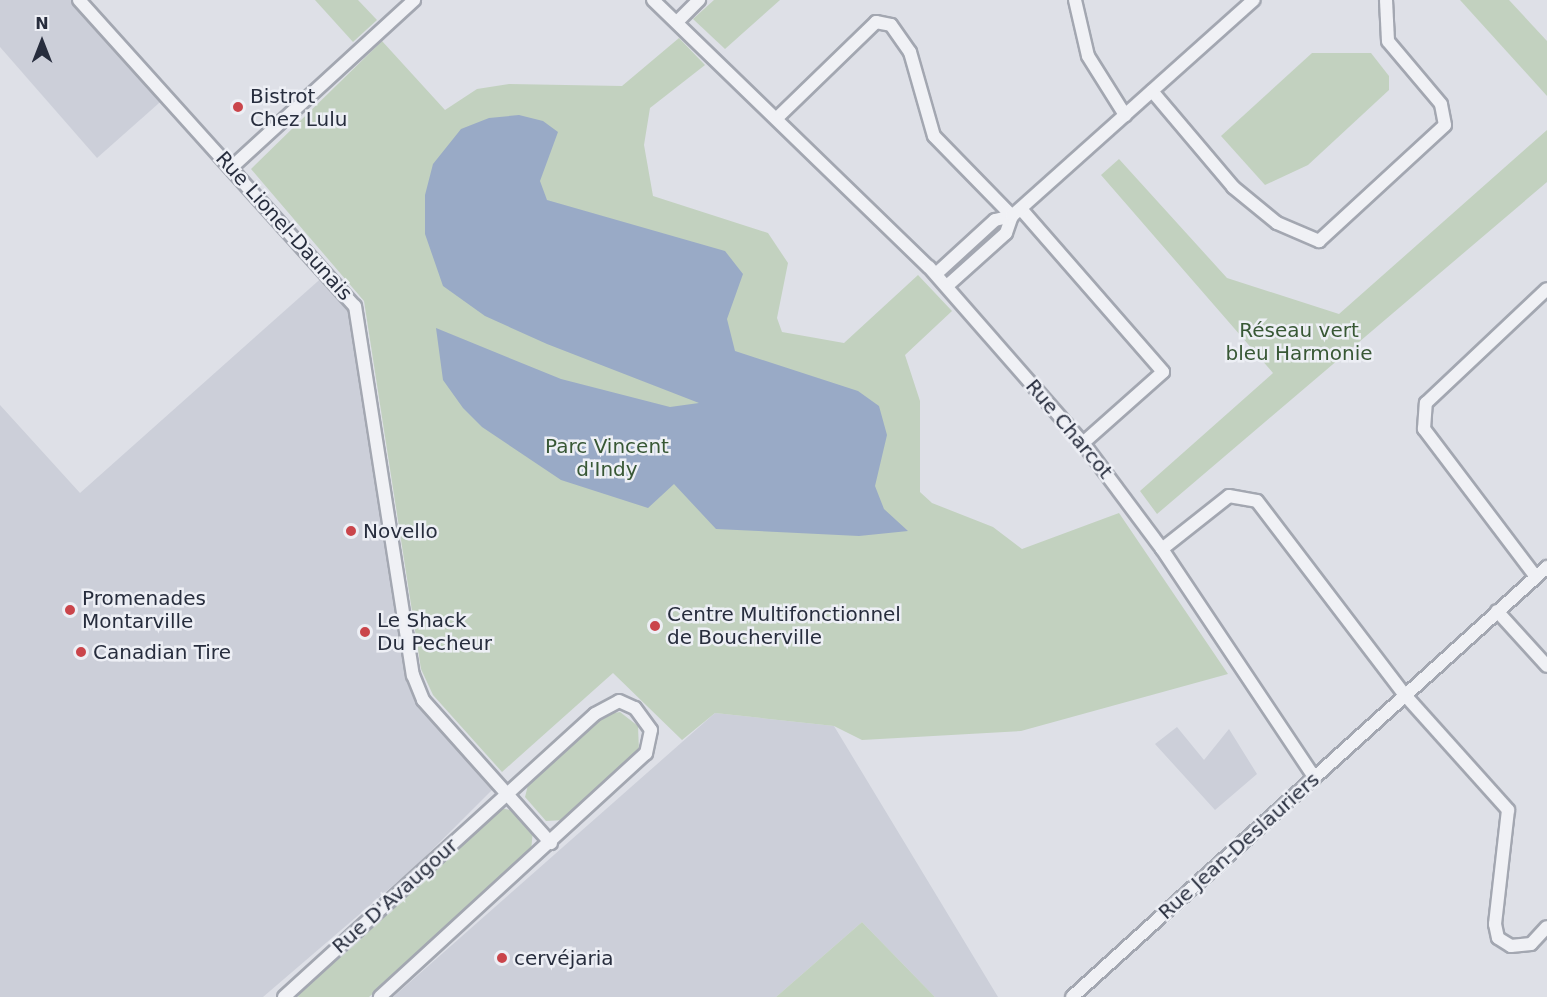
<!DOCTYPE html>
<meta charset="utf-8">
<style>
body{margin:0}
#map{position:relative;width:1547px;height:997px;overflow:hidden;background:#dee0e7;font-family:"DejaVu Sans",sans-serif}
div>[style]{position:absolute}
.built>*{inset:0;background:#cccfd9}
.green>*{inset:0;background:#c2d1bf}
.water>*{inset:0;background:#99aac6}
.roads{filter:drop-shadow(2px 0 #a3a7b1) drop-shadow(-2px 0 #a3a7b1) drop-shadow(0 2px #a3a7b1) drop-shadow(0 -2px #a3a7b1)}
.minor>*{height:12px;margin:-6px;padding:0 6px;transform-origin:6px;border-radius:6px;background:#f0f1f5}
.dots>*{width:16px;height:16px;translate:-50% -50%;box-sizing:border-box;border:3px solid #edeff5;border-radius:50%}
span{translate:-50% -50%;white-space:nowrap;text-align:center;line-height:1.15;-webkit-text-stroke:5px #edeff5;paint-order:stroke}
.poi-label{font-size:20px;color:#272d3d}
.left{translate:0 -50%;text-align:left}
.street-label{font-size:20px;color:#272d3d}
.park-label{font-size:20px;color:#385835}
.north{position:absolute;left:12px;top:12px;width:60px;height:60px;-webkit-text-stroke:4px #edeff5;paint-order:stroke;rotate:0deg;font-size:16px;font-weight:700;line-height:24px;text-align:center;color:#272d3d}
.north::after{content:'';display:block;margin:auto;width:21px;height:27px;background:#272d3d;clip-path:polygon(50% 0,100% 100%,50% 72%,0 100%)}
</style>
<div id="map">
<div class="built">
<div style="clip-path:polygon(0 0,80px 0,167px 96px,97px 158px,0 47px)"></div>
<div style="clip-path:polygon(326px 274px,355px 306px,423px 700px,498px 784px,418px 864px,263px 997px,0 997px,0 405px,80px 493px)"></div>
<div style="clip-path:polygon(715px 713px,834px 726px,998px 997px,935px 997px,862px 922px,776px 997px,393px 997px)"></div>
<div style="clip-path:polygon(1177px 727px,1204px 760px,1229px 729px,1257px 774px,1215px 810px,1155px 744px)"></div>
</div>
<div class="green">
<div style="clip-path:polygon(315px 0,358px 0,377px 20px,353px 42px)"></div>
<div style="clip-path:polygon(714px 0,780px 0,725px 49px,693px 19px)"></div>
<div style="clip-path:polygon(1460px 0,1509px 0,1547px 41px,1547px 96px)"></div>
<div style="clip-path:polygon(679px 38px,705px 65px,650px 108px,644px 145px,653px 196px,768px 233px,788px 263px,777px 318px,782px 332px,844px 343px,918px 275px,952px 311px,905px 355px,920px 401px,920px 492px,932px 503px,993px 527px,1022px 549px,1119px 513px,1228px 674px,1021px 731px,862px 740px,834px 726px,715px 713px,682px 740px,613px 673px,502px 772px,433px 695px,421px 669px,364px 301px,251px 169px,382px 41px,445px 110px,477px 89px,509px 84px,622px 86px)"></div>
<div style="clip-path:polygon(1312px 53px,1371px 53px,1389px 76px,1389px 90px,1308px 165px,1265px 185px,1221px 136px)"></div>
<div style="clip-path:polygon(1547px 130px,1547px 182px,1157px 514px,1140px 491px,1273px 373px,1101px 175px,1119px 159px,1227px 278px,1339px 314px)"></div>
<div style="clip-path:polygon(620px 712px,638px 726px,639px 751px,564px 820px,546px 821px,525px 797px,529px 781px,601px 715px)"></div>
<div style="clip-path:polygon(501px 808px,514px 811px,533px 830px,531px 851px,369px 997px,298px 997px,303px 984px)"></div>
<div style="clip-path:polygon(862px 922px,935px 997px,776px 997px)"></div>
</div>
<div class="water">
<div style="clip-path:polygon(519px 115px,543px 121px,558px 132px,540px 181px,547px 200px,725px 251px,743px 274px,727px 319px,735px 351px,858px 391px,879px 406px,887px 435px,875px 486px,884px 509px,908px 531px,859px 536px,716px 529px,674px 484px,648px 508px,561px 480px,482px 427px,463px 408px,443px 380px,436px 328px,561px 379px,670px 407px,699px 403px,547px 344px,485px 316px,443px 286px,425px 234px,425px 195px,433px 164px,461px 129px,489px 118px)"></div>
</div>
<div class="roads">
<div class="minor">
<div style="left:79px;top:0;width:412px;rotate:48deg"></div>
<div style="left:355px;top:306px;width:374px;rotate:81.1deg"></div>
<div style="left:413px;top:675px;width:27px;rotate:68deg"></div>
<div style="left:423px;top:700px;width:192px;rotate:48.2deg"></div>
<div style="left:653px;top:0;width:384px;rotate:44.1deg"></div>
<div style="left:929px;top:267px;width:234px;rotate:48.8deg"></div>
<div style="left:1083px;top:443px;width:132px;rotate:53.3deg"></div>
<div style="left:1162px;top:549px;width:275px;rotate:56.3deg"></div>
<div style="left:1075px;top:0;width:57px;rotate:76.9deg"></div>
<div style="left:1088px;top:56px;width:70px;rotate:57.9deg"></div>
<div style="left:678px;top:21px;width:30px;rotate:-45deg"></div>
<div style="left:1152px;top:91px;width:126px;rotate:49.8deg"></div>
<div style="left:1233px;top:187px;width:57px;rotate:39.3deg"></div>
<div style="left:1277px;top:223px;width:46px;rotate:23.2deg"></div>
<div style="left:1319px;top:241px;width:171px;rotate:-42.6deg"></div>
<div style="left:1445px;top:125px;width:21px;rotate:-101deg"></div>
<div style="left:1441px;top:104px;width:82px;rotate:-130.1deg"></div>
<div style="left:1388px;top:41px;width:41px;rotate:-92.8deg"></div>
<div style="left:777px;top:118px;width:138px;rotate:-44.1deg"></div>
<div style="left:876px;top:22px;width:15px;rotate:11deg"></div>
<div style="left:891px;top:25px;width:33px;rotate:55deg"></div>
<div style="left:910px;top:52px;width:87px;rotate:74.1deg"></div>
<div style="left:934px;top:136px;width:112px;rotate:45.7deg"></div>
<div style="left:232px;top:167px;width:247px;rotate:-42.5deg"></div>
<div style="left:1021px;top:209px;width:216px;rotate:48.9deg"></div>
<div style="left:1163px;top:372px;width:107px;rotate:138.4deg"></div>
<div style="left:936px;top:274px;width:80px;rotate:-42.5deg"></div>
<div style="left:995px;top:220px;width:17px;rotate:-13deg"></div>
<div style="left:947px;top:286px;width:79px;rotate:-41.9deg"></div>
<div style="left:1006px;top:233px;width:18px;rotate:-71deg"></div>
<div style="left:1012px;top:216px;width:324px;rotate:-41.8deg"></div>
<div style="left:1162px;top:549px;width:85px;rotate:-38.3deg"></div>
<div style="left:1229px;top:496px;width:28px;rotate:10deg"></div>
<div style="left:1257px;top:501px;width:243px;rotate:52.7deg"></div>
<div style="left:1404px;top:694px;width:156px;rotate:48.1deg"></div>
<div style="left:1508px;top:810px;width:115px;rotate:96.5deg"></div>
<div style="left:1495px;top:924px;width:14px;rotate:78deg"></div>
<div style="left:1498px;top:938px;width:15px;rotate:32deg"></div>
<div style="left:1511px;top:946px;width:20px;rotate:-6deg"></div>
<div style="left:1531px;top:944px;width:23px;rotate:-47deg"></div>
<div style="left:1536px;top:577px;width:186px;rotate:-127.1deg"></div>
<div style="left:1424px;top:429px;width:26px;rotate:-86deg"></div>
<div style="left:1426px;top:403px;width:166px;rotate:-43.3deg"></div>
<div style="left:1497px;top:611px;width:74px;rotate:47.7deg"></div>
<div style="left:284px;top:997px;width:420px;rotate:-42.3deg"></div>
<div style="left:595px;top:714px;width:27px;rotate:-28deg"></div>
<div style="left:619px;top:701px;width:17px;rotate:24deg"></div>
<div style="left:635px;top:708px;width:27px;rotate:54deg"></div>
<div style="left:651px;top:730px;width:24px;rotate:102deg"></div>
<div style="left:646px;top:753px;width:361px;rotate:137.5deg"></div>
<div style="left:1072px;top:997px;width:641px;rotate:-42.15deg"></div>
</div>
</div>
<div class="dots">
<div style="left:238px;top:107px;background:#ca454b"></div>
<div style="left:351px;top:531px;background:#ca454b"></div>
<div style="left:70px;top:610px;background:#ca454b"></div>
<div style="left:655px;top:626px;background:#ca454b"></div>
<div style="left:365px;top:632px;background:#ca454b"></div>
<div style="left:81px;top:652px;background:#ca454b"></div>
<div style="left:502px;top:958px;background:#ca454b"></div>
</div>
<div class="poi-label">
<span class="left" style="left:250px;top:108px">Bistrot<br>Chez Lulu</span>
<span class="left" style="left:363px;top:531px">Novello</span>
<span class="left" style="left:82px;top:610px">Promenades<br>Montarville</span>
<span class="left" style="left:667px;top:626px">Centre Multifonctionnel<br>de Boucherville</span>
<span class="left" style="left:377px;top:632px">Le Shack<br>Du Pecheur</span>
<span class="left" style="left:93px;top:652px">Canadian Tire</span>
<span class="left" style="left:514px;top:958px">cervéjaria</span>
</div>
<div class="street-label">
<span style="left:284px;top:226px;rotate:48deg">Rue Lionel-Daunais</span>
<span style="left:1069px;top:429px;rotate:50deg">Rue Charcot</span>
<span style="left:1239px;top:846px;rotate:-42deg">Rue Jean-Deslauriers</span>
<span style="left:395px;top:896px;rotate:-42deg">Rue D'Avaugour</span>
</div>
<div class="park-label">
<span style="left:1299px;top:342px">Réseau vert<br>bleu Harmonie</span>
<span style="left:607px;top:458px">Parc Vincent<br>d'Indy</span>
</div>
<div class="north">N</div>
</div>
